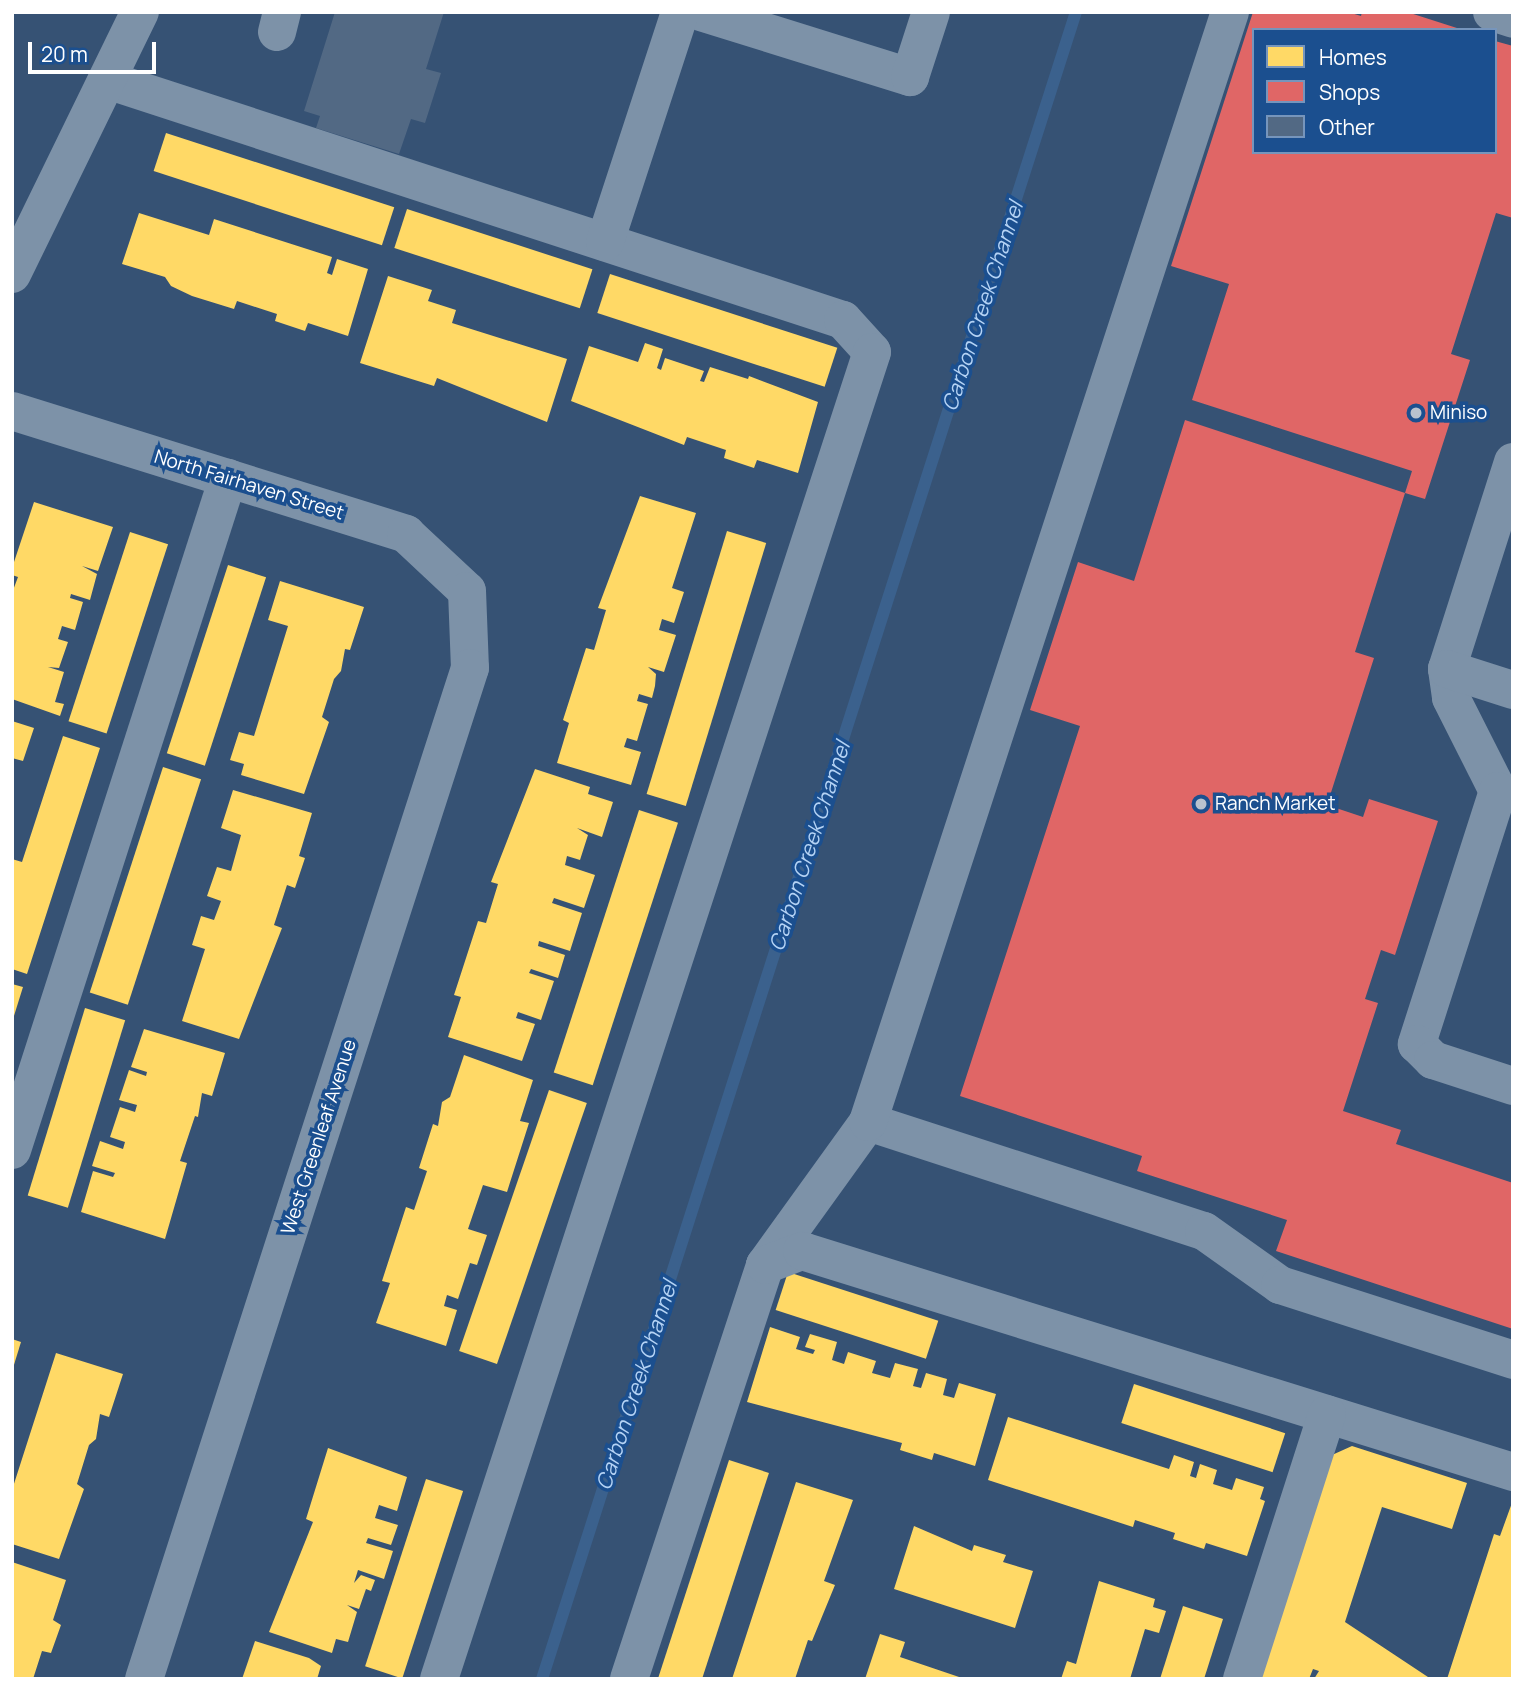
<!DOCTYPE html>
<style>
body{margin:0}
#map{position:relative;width:1525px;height:1691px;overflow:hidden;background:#365274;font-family:Manrope,sans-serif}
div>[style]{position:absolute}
.homes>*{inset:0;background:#ffd966;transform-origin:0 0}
.shops>*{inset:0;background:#e06666}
.stream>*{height:12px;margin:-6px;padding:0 6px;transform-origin:6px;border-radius:6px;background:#3b618d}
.building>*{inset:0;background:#526984}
.minor>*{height:38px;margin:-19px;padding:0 19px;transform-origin:19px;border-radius:19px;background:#7d92a8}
.dots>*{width:19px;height:19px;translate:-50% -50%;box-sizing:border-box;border:4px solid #1b4f8f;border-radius:50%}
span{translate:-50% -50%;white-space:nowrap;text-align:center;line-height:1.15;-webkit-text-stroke:7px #1b4f8f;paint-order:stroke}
.poi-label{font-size:19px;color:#fff}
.left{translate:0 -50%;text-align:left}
.street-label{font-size:19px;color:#fff}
.water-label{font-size:21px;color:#b5d3f5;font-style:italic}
.frame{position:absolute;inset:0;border:14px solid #fff;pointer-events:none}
.legend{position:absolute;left:1252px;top:28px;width:245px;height:126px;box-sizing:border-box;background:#1b4f8f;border:2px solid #7695bc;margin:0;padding:9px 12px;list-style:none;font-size:21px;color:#fff}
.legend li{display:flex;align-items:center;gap:14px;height:35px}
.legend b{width:35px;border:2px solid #7695bc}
.scale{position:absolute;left:28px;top:42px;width:128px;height:32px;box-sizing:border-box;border:4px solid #fff;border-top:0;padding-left:9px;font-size:21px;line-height:24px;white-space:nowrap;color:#fff;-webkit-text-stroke:5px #1b4f8f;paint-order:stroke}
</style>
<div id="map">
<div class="homes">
<div style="left:166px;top:133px;width:240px;height:40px;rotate:18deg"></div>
<div style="left:407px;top:209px;width:195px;height:41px;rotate:18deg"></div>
<div style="clip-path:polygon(139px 213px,209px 235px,214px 219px,332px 257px,327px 273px,332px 275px,337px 259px,368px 269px,348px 336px,308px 323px,305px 331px,275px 321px,277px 314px,237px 301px,234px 309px,192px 296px,171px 286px,165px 277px,122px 264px)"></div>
<div style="left:610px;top:274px;width:239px;height:41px;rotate:18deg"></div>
<div style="clip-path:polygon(388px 276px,432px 290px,428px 301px,456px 310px,452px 323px,567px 359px,547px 422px,437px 378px,434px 386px,360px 363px)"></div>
<div style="clip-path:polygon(645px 343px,663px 349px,657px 368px,661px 370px,665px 358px,704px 371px,700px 381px,704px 382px,710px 367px,748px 379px,749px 376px,818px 402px,798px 473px,757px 460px,754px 468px,724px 458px,726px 450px,687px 437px,684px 445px,571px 401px,589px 346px,638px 362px)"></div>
<div style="clip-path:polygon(640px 496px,696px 513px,672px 588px,684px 592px,674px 623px,662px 619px,659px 630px,676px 635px,664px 672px,648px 667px,656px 674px,655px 686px,652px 698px,639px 694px,637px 701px,648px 704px,637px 741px,627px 738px,624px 747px,641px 752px,631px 785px,557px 763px,569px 723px,563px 720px,586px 648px,594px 650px,606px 610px,598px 608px)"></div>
<div style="clip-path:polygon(34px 502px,113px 527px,98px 571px,82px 566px,97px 574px,90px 600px,71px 594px,70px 598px,83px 602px,75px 630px,62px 626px,58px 639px,68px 642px,59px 668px,48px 667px,64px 672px,55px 702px,64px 704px,60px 716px,12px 699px,12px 593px,18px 577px,12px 575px,12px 568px)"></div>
<div style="left:727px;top:531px;width:41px;height:275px;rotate:17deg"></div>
<div style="left:130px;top:532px;width:40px;height:199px;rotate:18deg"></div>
<div style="left:228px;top:565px;width:40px;height:198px;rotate:18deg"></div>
<div style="clip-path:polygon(280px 581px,364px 607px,350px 650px,345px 649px,341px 671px,334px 679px,322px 717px,329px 722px,304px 794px,241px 775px,244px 764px,230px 760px,239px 732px,254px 736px,288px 626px,268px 620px)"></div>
<div style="clip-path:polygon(12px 721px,34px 728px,23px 761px,12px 758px)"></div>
<div style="clip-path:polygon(63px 736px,100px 748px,27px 974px,12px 969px,12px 859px,22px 862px)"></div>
<div style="left:163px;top:767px;width:40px;height:237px;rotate:18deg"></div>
<div style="clip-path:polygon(535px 769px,590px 787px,588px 794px,613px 802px,602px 837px,577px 828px,588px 835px,580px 860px,567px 856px,565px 865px,595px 875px,584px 908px,554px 898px,552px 903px,582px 913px,570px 951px,539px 941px,538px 946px,565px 955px,558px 978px,531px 969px,529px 973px,554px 981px,541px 1020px,518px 1012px,516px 1018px,535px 1024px,522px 1061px,448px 1037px,461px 997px,454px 995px,478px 921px,486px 923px,498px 884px,491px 882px)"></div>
<div style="clip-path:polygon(233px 790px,312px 813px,299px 856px,305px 858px,295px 888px,287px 885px,274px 925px,282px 928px,239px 1039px,182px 1021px,205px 949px,192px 945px,201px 916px,214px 920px,221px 901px,207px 896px,217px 867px,231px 871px,241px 835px,221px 828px)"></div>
<div style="left:639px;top:810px;width:41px;height:276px;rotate:18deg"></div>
<div style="clip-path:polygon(12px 984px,23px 987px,13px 1019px,12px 1019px)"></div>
<div style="left:85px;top:1008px;width:42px;height:196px;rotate:17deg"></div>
<div style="clip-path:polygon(144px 1029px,225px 1053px,212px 1096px,202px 1093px,198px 1117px,195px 1116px,180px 1161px,187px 1163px,165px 1239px,81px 1212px,93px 1171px,113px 1177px,115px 1173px,92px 1166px,100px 1141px,123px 1149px,125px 1142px,110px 1137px,120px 1107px,135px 1112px,137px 1105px,119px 1100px,129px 1070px,146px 1076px,147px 1072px,131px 1067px)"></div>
<div style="clip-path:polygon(464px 1055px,533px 1080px,520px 1121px,529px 1123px,507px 1192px,483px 1185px,468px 1229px,487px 1235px,477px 1265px,470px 1263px,458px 1299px,447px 1295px,444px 1306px,457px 1310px,446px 1346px,376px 1323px,390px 1283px,382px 1281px,406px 1207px,414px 1210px,427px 1171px,419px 1168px,433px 1124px,438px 1126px,442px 1102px,450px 1097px)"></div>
<div style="left:549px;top:1090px;width:40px;height:276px;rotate:19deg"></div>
<div style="left:788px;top:1272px;width:158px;height:40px;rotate:18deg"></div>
<div style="clip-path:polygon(770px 1327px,800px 1337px,796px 1349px,813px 1354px,815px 1350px,805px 1347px,810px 1334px,837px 1342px,832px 1360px,844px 1364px,848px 1352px,876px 1361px,872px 1373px,890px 1378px,895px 1363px,918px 1369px,913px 1386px,921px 1388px,926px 1373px,947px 1379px,943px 1395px,954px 1398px,959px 1383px,996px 1394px,975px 1466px,934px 1453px,932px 1460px,900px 1450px,902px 1443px,747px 1402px)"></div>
<div style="clip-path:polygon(12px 1339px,21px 1342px,13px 1368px,12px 1368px)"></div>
<div style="clip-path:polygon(56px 1353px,123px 1374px,109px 1417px,100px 1414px,96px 1439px,89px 1445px,77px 1484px,84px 1489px,59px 1559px,12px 1544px,12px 1490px)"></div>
<div style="left:1134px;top:1384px;width:159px;height:41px;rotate:18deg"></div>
<div style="clip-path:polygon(1008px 1417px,1169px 1469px,1174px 1455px,1194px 1462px,1190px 1476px,1196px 1478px,1200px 1464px,1217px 1470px,1213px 1484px,1232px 1490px,1236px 1478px,1264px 1487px,1260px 1499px,1265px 1501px,1247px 1556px,1206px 1543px,1204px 1549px,1173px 1539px,1175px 1533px,1135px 1520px,1133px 1527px,988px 1480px)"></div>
<div style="clip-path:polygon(1352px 1446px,1467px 1483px,1452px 1529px,1382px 1507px,1345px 1622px,1431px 1679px,1314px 1679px,1319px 1671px,1313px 1669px,1309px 1679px,1260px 1679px,1332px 1455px)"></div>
<div style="clip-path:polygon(328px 1448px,407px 1477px,397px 1511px,379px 1505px,375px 1518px,398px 1525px,391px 1545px,368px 1538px,366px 1543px,393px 1551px,384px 1579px,358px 1570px,354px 1583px,361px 1575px,375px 1580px,371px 1591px,366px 1589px,359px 1609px,347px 1605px,357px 1612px,348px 1642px,336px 1639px,332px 1653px,269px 1632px,313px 1522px,306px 1519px)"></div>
<div style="left:729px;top:1460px;width:42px;height:230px;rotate:18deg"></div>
<div style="left:426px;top:1479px;width:39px;height:197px;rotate:18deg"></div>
<div style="clip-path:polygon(796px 1482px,853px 1500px,824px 1581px,835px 1585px,812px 1641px,808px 1640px,795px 1679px,732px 1679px)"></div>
<div style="clip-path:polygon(1513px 1500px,1513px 1679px,1447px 1679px,1494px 1534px,1500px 1536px)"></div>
<div style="clip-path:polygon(914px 1526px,972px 1551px,974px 1545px,1006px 1555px,1003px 1562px,1033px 1571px,1015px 1628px,894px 1589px)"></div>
<div style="clip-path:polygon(12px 1562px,66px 1580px,53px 1620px,61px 1625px,51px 1653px,42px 1651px,33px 1679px,12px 1679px)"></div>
<div style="clip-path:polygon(1099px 1581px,1155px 1599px,1153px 1607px,1166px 1611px,1159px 1633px,1145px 1629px,1130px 1679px,1061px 1679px,1067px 1661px,1076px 1664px)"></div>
<div style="clip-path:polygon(1183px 1606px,1223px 1619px,1204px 1679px,1160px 1679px)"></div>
<div style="clip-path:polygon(880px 1634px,905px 1642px,900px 1657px,965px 1679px,865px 1679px)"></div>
<div style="clip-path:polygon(255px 1641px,309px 1658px,321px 1666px,317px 1679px,242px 1679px)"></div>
</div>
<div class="shops">
<div style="clip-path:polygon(1253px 12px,1348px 12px,1361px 16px,1362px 12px,1407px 12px,1460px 29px,1254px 30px,1254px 152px,1495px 152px,1495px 41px,1513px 46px,1513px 218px,1496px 213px,1451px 354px,1470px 360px,1425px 499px,1405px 493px,1412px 471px,1192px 400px,1229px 284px,1171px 266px)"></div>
<div style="clip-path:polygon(1185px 420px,1405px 493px,1355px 652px,1374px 658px,1327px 805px,1363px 817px,1369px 799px,1438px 821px,1395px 955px,1381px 950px,1365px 999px,1378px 1003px,1343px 1111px,1401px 1130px,1396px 1144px,1513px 1183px,1513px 1329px,1276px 1251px,1287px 1220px,1137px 1171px,1142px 1156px,960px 1096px,1080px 726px,1030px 710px,1078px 562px,1134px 581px)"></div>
</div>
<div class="stream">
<div style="left:542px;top:1679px;width:1750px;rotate:-72.24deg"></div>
</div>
<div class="building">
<div style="clip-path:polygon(335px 12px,444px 12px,426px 69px,441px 73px,425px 123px,411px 119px,399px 154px,316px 128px,320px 116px,304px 111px)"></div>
</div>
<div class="minor">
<div style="left:701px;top:12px;width:219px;rotate:17.3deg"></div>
<div style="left:910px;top:77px;width:68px;rotate:-72.1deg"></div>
<div style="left:1492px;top:12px;width:22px;rotate:18deg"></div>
<div style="left:277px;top:32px;width:21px;rotate:-76deg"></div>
<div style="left:107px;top:80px;width:774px;rotate:18.06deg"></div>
<div style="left:843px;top:320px;width:43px;rotate:47.8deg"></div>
<div style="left:872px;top:352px;width:1396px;rotate:108.07deg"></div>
<div style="left:605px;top:242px;width:242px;rotate:-71.9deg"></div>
<div style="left:12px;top:274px;width:292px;rotate:-64deg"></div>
<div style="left:12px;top:411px;width:413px;rotate:17.3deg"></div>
<div style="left:406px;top:534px;width:83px;rotate:43.1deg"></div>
<div style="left:467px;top:591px;width:77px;rotate:87.8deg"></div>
<div style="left:470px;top:668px;width:1062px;rotate:107.87deg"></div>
<div style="left:1513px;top:462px;width:217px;rotate:107.7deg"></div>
<div style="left:1447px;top:669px;width:29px;rotate:82deg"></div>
<div style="left:1451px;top:698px;width:104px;rotate:63.2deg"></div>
<div style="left:1498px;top:791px;width:266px;rotate:107.8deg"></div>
<div style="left:1417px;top:1044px;width:23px;rotate:45deg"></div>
<div style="left:1433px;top:1060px;width:84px;rotate:18deg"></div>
<div style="left:1447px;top:669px;width:69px;rotate:17.7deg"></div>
<div style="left:868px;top:1122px;width:353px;rotate:18deg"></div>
<div style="left:1204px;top:1231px;width:93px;rotate:35.4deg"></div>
<div style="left:1280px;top:1285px;width:245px;rotate:17.8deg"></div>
<div style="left:12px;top:1150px;width:706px;rotate:-72.18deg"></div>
<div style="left:765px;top:1265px;width:176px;rotate:-54.2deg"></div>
<div style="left:868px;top:1122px;width:1168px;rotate:-71.94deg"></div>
<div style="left:629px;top:1679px;width:436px;rotate:-71.8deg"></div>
<div style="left:765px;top:1265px;width:40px;rotate:-21deg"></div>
<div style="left:802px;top:1251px;width:745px;rotate:17.27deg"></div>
<div style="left:1242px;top:1679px;width:278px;rotate:-72.2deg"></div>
</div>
<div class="dots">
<div style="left:1416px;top:413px;background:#b9c2ce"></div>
<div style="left:1201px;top:804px;background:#b9c2ce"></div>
</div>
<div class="poi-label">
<span class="left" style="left:1430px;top:413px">Miniso</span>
<span class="left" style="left:1215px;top:804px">Ranch Market</span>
</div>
<div class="street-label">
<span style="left:249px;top:485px;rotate:17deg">North Fairhaven Street</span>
<span style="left:319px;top:1137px;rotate:-72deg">West Greenleaf Avenue</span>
</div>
<div class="water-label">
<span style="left:982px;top:306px;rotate:-72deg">Carbon Creek Channel</span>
<span style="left:809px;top:846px;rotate:-72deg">Carbon Creek Channel</span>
<span style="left:636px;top:1385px;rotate:-72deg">Carbon Creek Channel</span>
</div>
<div class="frame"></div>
<ul class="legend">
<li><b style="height:19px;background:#ffd966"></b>Homes</li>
<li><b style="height:19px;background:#e06666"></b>Shops</li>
<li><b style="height:19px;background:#526984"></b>Other</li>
</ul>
<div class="scale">20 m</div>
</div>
